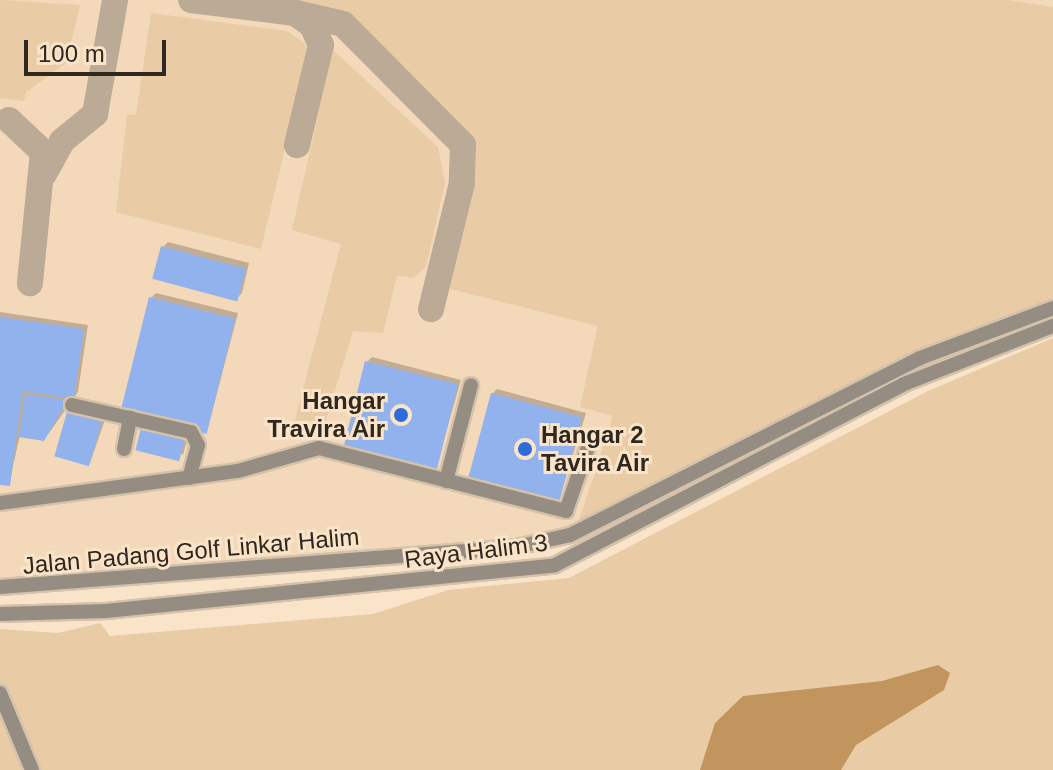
<!DOCTYPE html>
<style>
body{margin:0}
#map{position:relative;width:1053px;height:770px;overflow:hidden;background:#f9e4ca;font-family:Helvetica,sans-serif}
div>[style]{position:absolute}
.built>*{inset:0;background:#f3d9b9}
.green>*{inset:0;background:#e9cba6}
.water>*{inset:0;background:#c1955d}
.shadow>*{inset:0;background:#0003}
.taxiway>*{height:26px;margin:-13px;padding:0 13px;transform-origin:13px;border-radius:13px;background:#bbaa95}
.building>*{inset:0;background:#91b2ec;transform-origin:0 0}
.roads{filter:drop-shadow(2px 0 #d5c2ab) drop-shadow(-2px 0 #d5c2ab) drop-shadow(0 2px #d5c2ab) drop-shadow(0 -2px #d5c2ab)}
.minor>*{height:14px;margin:-7px;padding:0 7px;transform-origin:7px;border-radius:7px;background:#958c82}
.dots>*{width:22px;height:22px;translate:-50% -50%;box-sizing:border-box;border:4px solid #f9e4ca;border-radius:50%}
span{translate:-50% -50%;white-space:nowrap;text-align:center;line-height:1.15;-webkit-text-stroke:6px #f9e4ca;paint-order:stroke}
.poi-label{font-size:24px;color:#30281e;font-weight:700}
.right{translate:-100% -50%;text-align:right}
.left{translate:0 -50%;text-align:left}
.street-label{font-size:24px;color:#30281e}
.scale{position:absolute;left:24px;top:40px;width:142px;height:36px;box-sizing:border-box;border:4px solid #30281e;border-top:0;padding-left:10px;font-size:24px;line-height:28px;white-space:nowrap;color:#30281e;-webkit-text-stroke:6px #f9e4ca;paint-order:stroke}
</style>
<div id="map">
<div class="built">
<div style="clip-path:polygon(0 0,1053px 0,1053px 300px,929px 349px,577px 527px,534px 540px,0 586px)"></div>
</div>
<div class="green">
<div style="clip-path:polygon(0 0,80px 5px,66px 63px,26px 92px,24px 101px,0 98px)"></div>
<div style="clip-path:polygon(188px 0,1007px 0,1053px 7px,1053px 300px,929px 349px,577px 527px,613px 416px,580px 407px,598px 326px,439px 286px,463px 145px,332px 18px)"></div>
<div style="clip-path:polygon(151px 13px,287px 31px,304px 43px,308px 52px,261px 249px,116px 212px,127px 114px,136px 115px)"></div>
<div style="clip-path:polygon(333px 50px,438px 147px,445px 183px,426px 267px,413px 278px,397px 276px,383px 333px,353px 331px,323px 430px,291px 435px,341px 244px,292px 230px)"></div>
<div style="clip-path:polygon(1053px 338px,1053px 770px,0 770px,0 629px,58px 633px,100px 623px,110px 636px,373px 614px,448px 590px,569px 578px,928px 391px)"></div>
</div>
<div class="water">
<div style="clip-path:polygon(938px 665px,950px 673px,944px 690px,856px 745px,841px 770px,700px 770px,715px 723px,743px 696px,882px 681px)"></div>
</div>
<div class="shadow">
<div style="clip-path:polygon(168px 242px,249px 263px,242px 293px,237px 298px,163px 247px)"></div>
<div style="clip-path:polygon(156px 293px,238px 313px,207px 431px,151px 298px)"></div>
<div style="clip-path:polygon(0 312px,88px 325px,78px 392px,49px 433px,20px 435px,9px 484px,0 483px)"></div>
<div style="clip-path:polygon(372px 357px,461px 380px,436px 467px,367px 362px)"></div>
<div style="clip-path:polygon(497px 389px,586px 413px,558px 502px,492px 394px)"></div>
<div style="clip-path:polygon(74px 408px,106px 417px,90px 463px,69px 413px)"></div>
<div style="clip-path:polygon(146px 426px,188px 436px,183px 455px,142px 429px)"></div>
</div>
<div class="taxiway">
<div style="left:191px;top:0;width:105px;rotate:7.1deg"></div>
<div style="left:295px;top:13px;width:21px;rotate:35deg"></div>
<div style="left:312px;top:25px;width:22px;rotate:66deg"></div>
<div style="left:321px;top:45px;width:103px;rotate:103.5deg"></div>
<div style="left:296px;top:13px;width:48px;rotate:13.2deg"></div>
<div style="left:343px;top:24px;width:170px;rotate:45.2deg"></div>
<div style="left:463px;top:145px;width:38px;rotate:92deg"></div>
<div style="left:462px;top:183px;width:130px;rotate:103.8deg"></div>
<div style="left:9px;top:120px;width:47px;rotate:43.3deg"></div>
<div style="left:43px;top:152px;width:132px;rotate:95.7deg"></div>
<div style="left:44px;top:174px;width:38px;rotate:-61deg"></div>
<div style="left:62px;top:141px;width:43px;rotate:-39.3deg"></div>
<div style="left:95px;top:114px;width:116px;rotate:-80deg"></div>
</div>
<div class="building">
<div style="left:161px;top:246px;width:88px;height:34px;rotate:15deg"></div>
<div style="left:149px;top:297px;width:89px;height:119px;rotate:14deg"></div>
<div style="clip-path:polygon(0 317px,84px 329px,74px 399px,23px 391px,10px 486px,0 485px)"></div>
<div style="left:365px;top:361px;width:96px;height:88px;rotate:14deg"></div>
<div style="left:491px;top:393px;width:94px;height:90px;rotate:15deg"></div>
<div style="clip-path:polygon(25px 394px,68px 400px,44px 441px,19px 437px)"></div>
<div style="left:67px;top:412px;width:36px;height:46px;rotate:16deg"></div>
<div style="left:141px;top:428px;width:45px;height:23px;rotate:14deg"></div>
</div>
<div class="roads">
<div class="minor">
<div style="left:72px;top:405px;width:122px;rotate:12.8deg"></div>
<div style="left:191px;top:432px;width:15px;rotate:62deg"></div>
<div style="left:198px;top:445px;width:34px;rotate:105deg"></div>
<div style="left:124px;top:449px;width:32px;rotate:-79deg"></div>
<div style="left:446px;top:481px;width:99px;rotate:-75.4deg"></div>
<div style="left:0;top:503px;width:240px;rotate:-7.7deg"></div>
<div style="left:238px;top:471px;width:84px;rotate:-15.9deg"></div>
<div style="left:319px;top:448px;width:255px;rotate:14.3deg"></div>
<div style="left:566px;top:511px;width:74px;rotate:-71.1deg"></div>
<div style="left:0;top:587px;width:518px;rotate:-4.43deg"></div>
<div style="left:516px;top:547px;width:55px;rotate:-12.5deg"></div>
<div style="left:570px;top:535px;width:392px;rotate:-26.8deg"></div>
<div style="left:920px;top:358px;width:142px;rotate:-20.6deg"></div>
<div style="left:0;top:614px;width:106px;rotate:-1.6deg"></div>
<div style="left:106px;top:611px;width:451px;rotate:-5.8deg"></div>
<div style="left:555px;top:565px;width:393px;rotate:-27.4deg"></div>
<div style="left:904px;top:384px;width:160px;rotate:-21.3deg"></div>
<div style="left:0;top:693px;width:83px;rotate:67.4deg"></div>
</div>
</div>
<div class="dots">
<div style="left:401px;top:415px;background:#2e6cd9"></div>
<div style="left:525px;top:449px;background:#2e6cd9"></div>
</div>
<div class="poi-label">
<span class="right" style="left:385px;top:415px">Hangar<br>Travira Air</span>
<span class="left" style="left:541px;top:449px">Hangar 2<br>Tavira Air</span>
</div>
<div class="street-label">
<span style="left:191px;top:551px;rotate:-5deg">Jalan Padang Golf Linkar Halim</span>
<span style="left:476px;top:551px;rotate:-7deg">Raya Halim 3</span>
</div>
<div class="scale">100 m</div>
</div>
